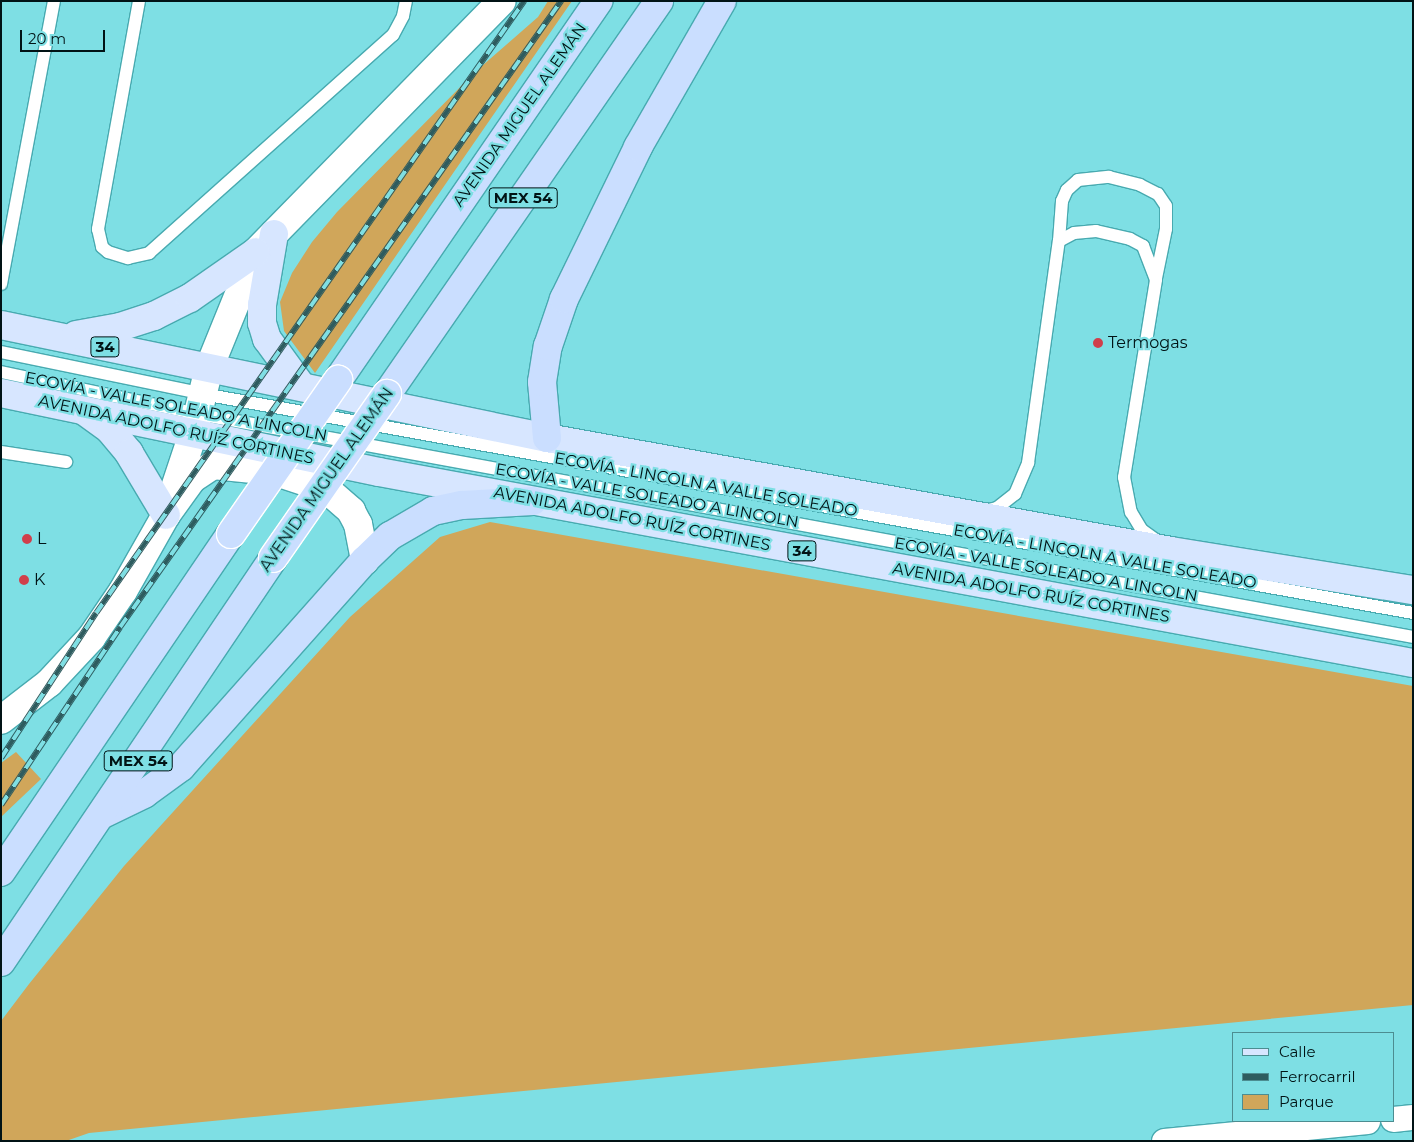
<!DOCTYPE html>
<meta charset="utf-8">
<style>
body{margin:0}
#map{position:relative;width:1414px;height:1142px;overflow:hidden;background:#7edfe4;font-family:Montserrat,sans-serif}
div>[style]{position:absolute}
.green>*{inset:0;background:#d0a65a}
.roads{filter:drop-shadow(1px 0 #48aab0) drop-shadow(-1px 0 #48aab0) drop-shadow(0 1px #48aab0) drop-shadow(0 -1px #48aab0)}
.service>*{height:12px;margin:-6px;padding:0 6px;transform-origin:6px;border-radius:6px;background:#fff}
.minor>*{height:25px;margin:-12.5px;padding:0 12.5px;transform-origin:12.5px;border-radius:12.5px;background:#fff}
.tertiary>*{height:28px;margin:-14px;padding:0 14px;transform-origin:14px;border-radius:14px;background:#fff}
.primary>*{height:28px;margin:-14px;padding:0 14px;transform-origin:14px;border-radius:14px;background:#d7e6ff}
.trunk>*{height:28px;margin:-14px;padding:0 14px;transform-origin:14px;border-radius:14px;background:#cadeff}
.rail>*{height:5.5px;margin-top:-2.75px;transform-origin:0;background:repeating-linear-gradient(90deg,#7edfe4 0 11px,#2e5c5f 0 22px);box-sizing:border-box;border-block:1px solid #2e5c5f}
.bridges{filter:drop-shadow(1px 0 #fff) drop-shadow(-1px 0 #fff) drop-shadow(0 1px #fff) drop-shadow(0 -1px #fff)}
.trunk-bridge>*{height:28px;margin:-14px;padding:0 14px;transform-origin:14px;border-radius:14px;background:#cadeff}
.dots>*{width:14px;height:14px;translate:-50% -50%;box-sizing:border-box;border:2px solid #7edfe4;border-radius:50%}
span{translate:-50% -50%;white-space:nowrap;text-align:center;line-height:1.15;-webkit-text-stroke:4.5px #7edfe4;paint-order:stroke}
.shield-label span{padding:1px 4px;background:#7edfe4;border:1px solid;border-radius:4px;-webkit-text-stroke-width:0}
.shield-label{font-size:15px;color:#011315;font-weight:700}
.street-label{font-size:16px;color:#011315}
.poi-label{font-size:16px;color:#011315}
.left{translate:0 -50%;text-align:left}
.frame{position:absolute;inset:0;border:2px solid #011315;pointer-events:none}
.legend{position:absolute;left:1232px;top:1032px;width:162px;height:90px;box-sizing:border-box;background:#7edfe4;border:1px solid #4c8d91;margin:0;padding:6px 9px;list-style:none;font-size:15px;color:#011315}
.legend li{display:flex;align-items:center;gap:10px;height:25px}
.legend b{width:25px;border:1px solid #4c8d91}
.scale{position:absolute;left:20px;top:30px;width:85px;height:22px;box-sizing:border-box;border:2px solid #011315;border-top:0;padding-left:6px;font-size:15px;line-height:18px;white-space:nowrap;color:#011315;-webkit-text-stroke:4px #7edfe4;paint-order:stroke}
</style>
<div id="map">
<div class="green">
<div style="clip-path:polygon(548px 1px,572px 1px,315px 373px,284px 331px,280px 302px,292px 273px,312px 242px,337px 212px,475px 72px,538px 17px)"></div>
<div style="clip-path:polygon(490px 522px,1413px 686px,1413px 1005px,89px 1133px,66px 1141px,1px 1141px,1px 1021px,29px 984px,124px 866px,350px 617px,440px 537px)"></div>
<div style="clip-path:polygon(16px 752px,41px 779px,1px 817px,1px 763px)"></div>
</div>
<div class="roads">
<div class="service">
<div style="left:139px;top:1px;width:232px;rotate:100.2deg"></div>
<div style="left:98px;top:229px;width:18px;rotate:77deg"></div>
<div style="left:102px;top:247px;width:8px;rotate:40deg"></div>
<div style="left:108px;top:252px;width:21px;rotate:17deg"></div>
<div style="left:128px;top:258px;width:22px;rotate:-13deg"></div>
<div style="left:149px;top:253px;width:327px;rotate:-41.8deg"></div>
<div style="left:393px;top:35px;width:21px;rotate:-62deg"></div>
<div style="left:403px;top:16px;width:15px;rotate:-79deg"></div>
<div style="left:1059px;top:241px;width:40px;rotate:-85.7deg"></div>
<div style="left:1062px;top:201px;width:12px;rotate:-66deg"></div>
<div style="left:1067px;top:190px;width:15px;rotate:-42deg"></div>
<div style="left:1078px;top:180px;width:31px;rotate:-6deg"></div>
<div style="left:1109px;top:177px;width:32px;rotate:14deg"></div>
<div style="left:1140px;top:185px;width:20px;rotate:27deg"></div>
<div style="left:1158px;top:194px;width:14px;rotate:56deg"></div>
<div style="left:1166px;top:206px;width:23px;rotate:90deg"></div>
<div style="left:1166px;top:229px;width:50px;rotate:101.5deg"></div>
<div style="left:1px;top:284px;width:288px;rotate:-79.4deg"></div>
<div style="left:1px;top:352px;width:206px;rotate:11.7deg"></div>
<div style="left:203px;top:394px;width:1230px;rotate:10.26deg"></div>
<div style="left:1px;top:372px;width:201px;rotate:12deg"></div>
<div style="left:198px;top:414px;width:1235px;rotate:10.4deg"></div>
<div style="left:1px;top:452px;width:66px;rotate:8.7deg"></div>
<div style="left:984px;top:511px;width:13px;rotate:-13deg"></div>
<div style="left:997px;top:508px;width:23px;rotate:-38deg"></div>
<div style="left:1015px;top:494px;width:34px;rotate:-67deg"></div>
<div style="left:1028px;top:463px;width:224px;rotate:-82.1deg"></div>
<div style="left:1059px;top:241px;width:17px;rotate:-28deg"></div>
<div style="left:1074px;top:233px;width:22px;rotate:-5deg"></div>
<div style="left:1096px;top:231px;width:35px;rotate:13deg"></div>
<div style="left:1130px;top:239px;width:15px;rotate:28deg"></div>
<div style="left:1143px;top:246px;width:36px;rotate:69deg"></div>
<div style="left:1156px;top:280px;width:200px;rotate:99.2deg"></div>
<div style="left:1124px;top:477px;width:36px;rotate:79deg"></div>
<div style="left:1131px;top:512px;width:21px;rotate:59deg"></div>
<div style="left:1142px;top:530px;width:19px;rotate:36deg"></div>
</div>
<div class="minor">
<div style="left:1393px;top:1119px;width:20px;rotate:-6deg"></div>
<div style="left:1164px;top:1141px;width:204px;rotate:-5.6deg"></div>
</div>
<div class="tertiary">
<div style="left:166px;top:515px;width:85px;rotate:-71.6deg"></div>
<div style="left:193px;top:434px;width:68px;rotate:-76.4deg"></div>
<div style="left:209px;top:368px;width:125px;rotate:-67.9deg"></div>
<div style="left:256px;top:252px;width:351px;rotate:-45.6deg"></div>
<div style="left:1px;top:720px;width:61px;rotate:-37.6deg"></div>
<div style="left:49px;top:683px;width:62px;rotate:-47deg"></div>
<div style="left:91px;top:638px;width:57px;rotate:-55.8deg"></div>
<div style="left:123px;top:591px;width:87px;rotate:-60.5deg"></div>
<div style="left:166px;top:515px;width:44px;rotate:-54.2deg"></div>
<div style="left:192px;top:479px;width:25px;rotate:-34deg"></div>
<div style="left:213px;top:465px;width:60px;rotate:5.7deg"></div>
<div style="left:273px;top:471px;width:55px;rotate:18.1deg"></div>
<div style="left:325px;top:488px;width:35px;rotate:41deg"></div>
<div style="left:351px;top:511px;width:15px;rotate:62deg"></div>
<div style="left:358px;top:524px;width:37px;rotate:79deg"></div>
</div>
<div class="primary">
<div style="left:274px;top:234px;width:72px;rotate:99.6deg"></div>
<div style="left:262px;top:305px;width:18px;rotate:90deg"></div>
<div style="left:262px;top:323px;width:17px;rotate:73deg"></div>
<div style="left:267px;top:339px;width:59px;rotate:53.9deg"></div>
<div style="left:1px;top:325px;width:558px;rotate:11.69deg"></div>
<div style="left:547px;top:438px;width:634px;rotate:10.26deg"></div>
<div style="left:1171px;top:551px;width:245px;rotate:9.2deg"></div>
<div style="left:76px;top:335px;width:45px;rotate:-10.3deg"></div>
<div style="left:120px;top:327px;width:36px;rotate:-18deg"></div>
<div style="left:154px;top:316px;width:40px;rotate:-26.6deg"></div>
<div style="left:190px;top:298px;width:80px;rotate:-34.9deg"></div>
<div style="left:1px;top:393px;width:386px;rotate:11.8deg"></div>
<div style="left:379px;top:472px;width:1051px;rotate:10.47deg"></div>
<div style="left:87px;top:413px;width:29px;rotate:36deg"></div>
<div style="left:110px;top:430px;width:30px;rotate:50deg"></div>
<div style="left:129px;top:453px;width:72px;rotate:59.2deg"></div>
</div>
<div class="trunk">
<div style="left:338px;top:380px;width:460px;rotate:-55.5deg"></div>
<div style="left:387px;top:394px;width:478px;rotate:-55.3deg"></div>
<div style="left:547px;top:438px;width:56px;rotate:-95.1deg"></div>
<div style="left:542px;top:382px;width:36px;rotate:-81deg"></div>
<div style="left:548px;top:346px;width:50px;rotate:-71.2deg"></div>
<div style="left:564px;top:299px;width:169px;rotate:-64deg"></div>
<div style="left:638px;top:147px;width:168px;rotate:-60.1deg"></div>
<div style="left:103px;top:814px;width:46px;rotate:-26deg"></div>
<div style="left:144px;top:794px;width:46px;rotate:-36.1deg"></div>
<div style="left:181px;top:767px;width:277px;rotate:-48.4deg"></div>
<div style="left:365px;top:560px;width:35px;rotate:-44deg"></div>
<div style="left:390px;top:536px;width:50px;rotate:-30.2deg"></div>
<div style="left:433px;top:511px;width:30px;rotate:-12deg"></div>
<div style="left:462px;top:505px;width:71px;rotate:-3.2deg"></div>
<div style="left:1px;top:872px;width:409px;rotate:-55.8deg"></div>
<div style="left:1px;top:962px;width:487px;rotate:-56deg"></div>
</div>
</div>
<div class="rail">
<div style="left:1px;top:758px;width:173px;rotate:-56.8deg"></div>
<div style="left:96px;top:613px;width:747px;rotate:-55.03deg"></div>
<div style="left:1px;top:805px;width:214px;rotate:-56.2deg"></div>
<div style="left:120px;top:627px;width:766px;rotate:-54.84deg"></div>
</div>
<div class="bridges">
<div class="trunk-bridge">
<div style="left:231px;top:534px;width:188px;rotate:-55.2deg"></div>
<div style="left:273px;top:558px;width:200px;rotate:-55.2deg"></div>
</div>
</div>
<div class="dots">
<div style="left:1098px;top:343px;background:#d03f4b"></div>
<div style="left:27px;top:539px;background:#d03f4b"></div>
<div style="left:24px;top:580px;background:#d03f4b"></div>
</div>
<div class="shield-label">
<span style="left:523px;top:198px">MEX 54</span>
<span style="left:105px;top:347px">34</span>
<span style="left:802px;top:551px">34</span>
<span style="left:138px;top:761px">MEX 54</span>
</div>
<div class="street-label">
<span style="left:520px;top:115px;rotate:-55deg">AVENIDA MIGUEL ALEMÁN</span>
<span style="left:176px;top:407px;rotate:11deg">ECOVÍA - VALLE SOLEADO A LINCOLN</span>
<span style="left:176px;top:430px;rotate:12deg">AVENIDA ADOLFO RUÍZ CORTINES</span>
<span style="left:327px;top:480px;rotate:-55deg">AVENIDA MIGUEL ALEMÁN</span>
<span style="left:706px;top:485px;rotate:10deg">ECOVÍA - LINCOLN A VALLE SOLEADO</span>
<span style="left:647px;top:496px;rotate:10deg">ECOVÍA - VALLE SOLEADO A LINCOLN</span>
<span style="left:632px;top:519px;rotate:11deg">AVENIDA ADOLFO RUÍZ CORTINES</span>
<span style="left:1105px;top:557px;rotate:10deg">ECOVÍA - LINCOLN A VALLE SOLEADO</span>
<span style="left:1046px;top:570px;rotate:10deg">ECOVÍA - VALLE SOLEADO A LINCOLN</span>
<span style="left:1031px;top:593px;rotate:10deg">AVENIDA ADOLFO RUÍZ CORTINES</span>
</div>
<div class="poi-label">
<span class="left" style="left:1108px;top:343px">Termogas</span>
<span class="left" style="left:37px;top:539px">L</span>
<span class="left" style="left:34px;top:580px">K</span>
</div>
<div class="frame"></div>
<ul class="legend">
<li><b style="height:6px;background:#d7e6ff"></b>Calle</li>
<li><b style="height:6px;background:#2e5c5f"></b>Ferrocarril</li>
<li><b style="height:14px;background:#d0a65a"></b>Parque</li>
</ul>
<div class="scale">20 m</div>
</div>
